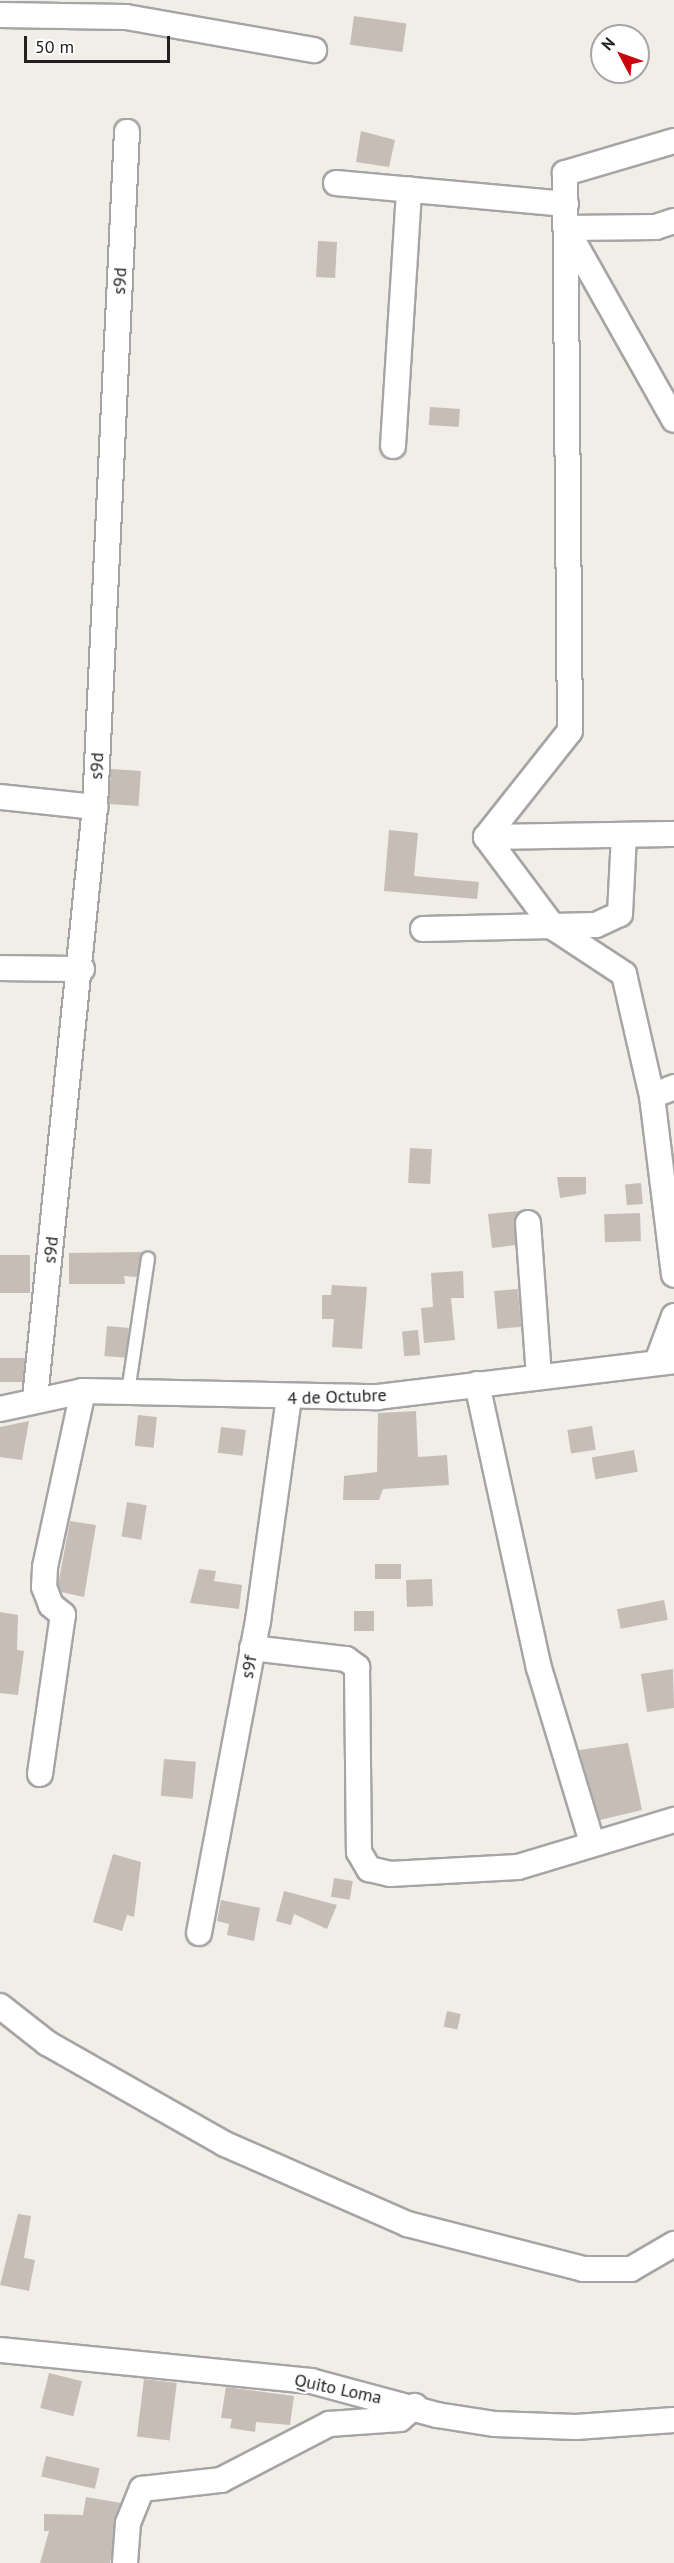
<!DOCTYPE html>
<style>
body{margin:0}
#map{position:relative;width:674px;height:2563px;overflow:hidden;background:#f1ede7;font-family:"PT Sans",sans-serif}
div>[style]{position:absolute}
.building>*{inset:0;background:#c6bdb7;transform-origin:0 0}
.roads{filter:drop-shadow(2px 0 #a5a5a5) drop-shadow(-2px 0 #a5a5a5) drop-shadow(0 2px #a5a5a5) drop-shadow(0 -2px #a5a5a5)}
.service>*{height:12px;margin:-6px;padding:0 6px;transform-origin:6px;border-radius:6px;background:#fff}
.minor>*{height:24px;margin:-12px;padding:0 12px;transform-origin:12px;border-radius:12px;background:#fff}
span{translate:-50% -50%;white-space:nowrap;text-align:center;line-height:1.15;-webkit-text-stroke:4.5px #fff;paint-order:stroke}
.street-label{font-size:18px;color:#212121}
.north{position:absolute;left:590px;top:24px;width:60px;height:60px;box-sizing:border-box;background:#fff;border:2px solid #a6a6a6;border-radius:50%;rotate:311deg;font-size:16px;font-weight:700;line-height:24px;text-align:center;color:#212121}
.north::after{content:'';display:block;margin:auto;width:21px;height:27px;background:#cd040d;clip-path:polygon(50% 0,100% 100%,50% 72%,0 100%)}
.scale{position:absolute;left:24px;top:36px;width:146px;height:27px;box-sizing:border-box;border:3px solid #212121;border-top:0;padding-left:8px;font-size:18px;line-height:21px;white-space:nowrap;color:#212121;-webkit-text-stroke:4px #fff;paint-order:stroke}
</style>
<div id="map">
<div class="building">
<div style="left:354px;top:16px;width:53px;height:29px;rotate:8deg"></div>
<div style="clip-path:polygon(361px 131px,395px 140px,389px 167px,356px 162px)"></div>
<div style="left:318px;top:241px;width:19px;height:36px;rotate:3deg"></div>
<div style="left:430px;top:407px;width:30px;height:18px;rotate:4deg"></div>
<div style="left:111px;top:769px;width:30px;height:35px;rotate:4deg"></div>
<div style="clip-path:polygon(389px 830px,418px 833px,414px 876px,479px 882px,477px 899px,384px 891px)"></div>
<div style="left:410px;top:1148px;width:22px;height:35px;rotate:3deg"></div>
<div style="clip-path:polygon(557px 1177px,586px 1177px,586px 1194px,560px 1198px)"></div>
<div style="left:641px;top:1183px;width:21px;height:16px;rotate:85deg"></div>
<div style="clip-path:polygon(519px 1211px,515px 1245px,492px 1248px,488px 1214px)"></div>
<div style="left:640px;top:1213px;width:28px;height:36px;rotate:88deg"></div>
<div style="clip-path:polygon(142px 1252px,137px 1277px,124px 1276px,125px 1284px,69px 1284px,69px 1253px)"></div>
<div style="left:30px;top:1255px;width:38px;height:30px;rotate:90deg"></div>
<div style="clip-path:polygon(463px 1271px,464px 1298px,451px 1298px,455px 1340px,424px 1343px,421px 1308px,433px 1307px,431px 1273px)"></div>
<div style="clip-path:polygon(332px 1285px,367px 1287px,362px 1349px,332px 1347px,334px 1319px,322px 1319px,322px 1295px,331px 1295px)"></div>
<div style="left:518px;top:1289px;width:38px;height:24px;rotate:85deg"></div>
<div style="left:107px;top:1326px;width:22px;height:30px;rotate:5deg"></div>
<div style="left:418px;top:1330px;width:25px;height:16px;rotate:85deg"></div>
<div style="left:0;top:1358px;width:25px;height:24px"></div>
<div style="clip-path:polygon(416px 1411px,418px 1457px,447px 1455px,449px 1485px,383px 1489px,379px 1500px,343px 1500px,344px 1476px,377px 1472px,378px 1413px)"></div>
<div style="left:138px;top:1415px;width:19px;height:31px;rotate:6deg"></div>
<div style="clip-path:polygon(29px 1421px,22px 1460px,0 1457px,0 1427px)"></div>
<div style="left:592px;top:1426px;width:24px;height:25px;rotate:81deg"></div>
<div style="left:221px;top:1427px;width:25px;height:26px;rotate:7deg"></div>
<div style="left:634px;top:1450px;width:22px;height:43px;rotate:80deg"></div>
<div style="left:127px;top:1502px;width:20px;height:35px;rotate:9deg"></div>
<div style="clip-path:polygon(70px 1521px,96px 1525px,84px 1597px,61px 1592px,58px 1585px)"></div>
<div style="left:375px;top:1564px;width:26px;height:15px"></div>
<div style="clip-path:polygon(199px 1569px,216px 1571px,214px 1581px,242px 1585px,239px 1609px,190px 1603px)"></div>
<div style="left:432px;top:1579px;width:27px;height:26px;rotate:88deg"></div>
<div style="left:664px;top:1600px;width:20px;height:48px;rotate:79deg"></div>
<div style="left:354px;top:1611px;width:20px;height:20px"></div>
<div style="clip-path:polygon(0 1612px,18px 1615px,17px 1650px,24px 1651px,18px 1695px,0 1693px)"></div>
<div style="clip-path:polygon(673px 1669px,674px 1708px,647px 1712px,641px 1674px)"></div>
<div style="clip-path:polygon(628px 1743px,642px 1810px,600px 1820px,579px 1750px)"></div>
<div style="left:164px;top:1759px;width:32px;height:37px;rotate:5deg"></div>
<div style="clip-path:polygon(113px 1854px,141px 1862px,134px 1917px,127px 1915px,122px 1931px,93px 1922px)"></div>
<div style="left:334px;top:1878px;width:19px;height:19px;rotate:9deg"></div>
<div style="clip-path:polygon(284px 1891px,337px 1905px,327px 1929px,294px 1914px,291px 1925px,276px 1921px)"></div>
<div style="clip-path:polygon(221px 1900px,260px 1908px,254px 1941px,227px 1935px,229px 1924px,217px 1921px)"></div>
<div style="left:447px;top:2011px;width:14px;height:16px;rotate:12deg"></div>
<div style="clip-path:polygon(18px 2214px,31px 2216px,24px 2258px,35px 2260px,29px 2291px,0 2285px)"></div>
<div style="left:49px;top:2373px;width:34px;height:36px;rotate:14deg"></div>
<div style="left:144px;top:2379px;width:33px;height:58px;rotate:7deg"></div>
<div style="clip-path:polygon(226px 2387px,294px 2396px,290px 2425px,256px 2422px,255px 2432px,230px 2428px,232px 2419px,221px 2418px)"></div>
<div style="left:46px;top:2456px;width:55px;height:21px;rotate:13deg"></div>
<div style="clip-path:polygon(86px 2497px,121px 2503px,110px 2563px,40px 2563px,49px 2531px,44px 2531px,44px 2514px,83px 2515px)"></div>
</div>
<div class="roads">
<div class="service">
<div style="left:128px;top:1392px;width:135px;rotate:-81.5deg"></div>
</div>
<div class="minor">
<div style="left:0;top:15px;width:126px;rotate:0.9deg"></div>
<div style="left:126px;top:17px;width:191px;rotate:10deg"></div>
<div style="left:674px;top:141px;width:114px;rotate:163.6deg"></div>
<div style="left:565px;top:173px;width:558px;rotate:89.49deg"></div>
<div style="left:570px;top:731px;width:135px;rotate:128.4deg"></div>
<div style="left:486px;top:837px;width:114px;rotate:53.2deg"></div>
<div style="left:554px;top:928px;width:84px;rotate:33.3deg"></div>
<div style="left:624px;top:974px;width:125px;rotate:77.1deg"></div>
<div style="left:652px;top:1096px;width:180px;rotate:83deg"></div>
<div style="left:336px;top:183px;width:231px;rotate:5.2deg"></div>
<div style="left:674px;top:221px;width:19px;rotate:162deg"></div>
<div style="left:656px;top:227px;width:90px;rotate:179.4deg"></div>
<div style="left:566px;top:228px;width:220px;rotate:60.6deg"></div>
<div style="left:393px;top:446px;width:257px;rotate:-86.4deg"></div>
<div style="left:0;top:797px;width:96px;rotate:6deg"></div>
<div style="left:486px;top:837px;width:188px;rotate:-0.9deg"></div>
<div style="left:423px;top:929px;width:173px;rotate:-1.3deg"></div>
<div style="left:596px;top:925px;width:26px;rotate:-25deg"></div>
<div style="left:620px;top:914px;width:79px;rotate:-87.1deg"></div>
<div style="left:0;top:968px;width:82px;rotate:0.7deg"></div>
<div style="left:652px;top:1096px;width:24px;rotate:-22deg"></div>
<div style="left:528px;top:1223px;width:152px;rotate:85.9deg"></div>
<div style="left:657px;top:1362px;width:49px;rotate:-69.7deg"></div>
<div style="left:477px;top:1384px;width:291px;rotate:77.7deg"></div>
<div style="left:539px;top:1668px;width:182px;rotate:73.1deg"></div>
<div style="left:35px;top:1398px;width:594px;rotate:-84.2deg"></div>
<div style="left:95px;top:807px;width:676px;rotate:-87.29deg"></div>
<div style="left:0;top:1409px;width:85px;rotate:-12.2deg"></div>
<div style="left:83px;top:1391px;width:295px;rotate:1.2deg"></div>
<div style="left:378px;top:1397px;width:298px;rotate:-6.9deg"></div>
<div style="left:252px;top:1648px;width:95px;rotate:6.7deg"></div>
<div style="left:346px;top:1659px;width:14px;rotate:36deg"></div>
<div style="left:357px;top:1667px;width:185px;rotate:89.4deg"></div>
<div style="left:359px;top:1852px;width:20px;rotate:60deg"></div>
<div style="left:369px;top:1869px;width:22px;rotate:13deg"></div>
<div style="left:390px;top:1874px;width:128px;rotate:-3.1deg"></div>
<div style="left:518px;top:1867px;width:163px;rotate:-16.8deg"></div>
<div style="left:40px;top:1774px;width:161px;rotate:-81.8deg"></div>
<div style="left:63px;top:1615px;width:16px;rotate:-140deg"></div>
<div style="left:51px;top:1605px;width:19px;rotate:-111deg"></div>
<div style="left:44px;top:1587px;width:20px;rotate:-87deg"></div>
<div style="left:45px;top:1567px;width:180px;rotate:-77.8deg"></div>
<div style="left:199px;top:1933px;width:318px;rotate:-79.3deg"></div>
<div style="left:258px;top:1621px;width:224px;rotate:-82.1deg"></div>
<div style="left:0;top:2006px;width:60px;rotate:38.2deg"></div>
<div style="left:47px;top:2043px;width:205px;rotate:29.6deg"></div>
<div style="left:225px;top:2144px;width:199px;rotate:23.7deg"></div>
<div style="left:407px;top:2224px;width:182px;rotate:14.3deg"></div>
<div style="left:583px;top:2269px;width:48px"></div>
<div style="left:631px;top:2269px;width:50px;rotate:-30.2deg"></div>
<div style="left:0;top:2350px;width:313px;rotate:5.7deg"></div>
<div style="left:311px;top:2381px;width:131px;rotate:15.1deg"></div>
<div style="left:437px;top:2415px;width:59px;rotate:8.8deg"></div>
<div style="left:495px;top:2424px;width:81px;rotate:2.1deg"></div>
<div style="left:576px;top:2427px;width:98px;rotate:-4.1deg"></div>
<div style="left:125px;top:2563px;width:40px;rotate:-85.7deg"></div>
<div style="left:128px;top:2523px;width:37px;rotate:-68deg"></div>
<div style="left:142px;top:2489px;width:80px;rotate:-6.5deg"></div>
<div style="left:221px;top:2480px;width:122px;rotate:-27.4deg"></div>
<div style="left:329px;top:2424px;width:71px;rotate:-4deg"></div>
<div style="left:400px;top:2419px;width:20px;rotate:-41deg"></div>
</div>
</div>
<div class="street-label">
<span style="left:120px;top:281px;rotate:-87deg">s9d</span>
<span style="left:97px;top:766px;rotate:-87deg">s9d</span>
<span style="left:51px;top:1250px;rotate:-84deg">s9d</span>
<span style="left:337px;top:1397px;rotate:-2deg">4 de Octubre</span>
<span style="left:249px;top:1667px;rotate:-80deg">s9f</span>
<span style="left:338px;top:2389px;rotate:12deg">Quito Loma</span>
</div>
<div class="north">N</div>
<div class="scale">50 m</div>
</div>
